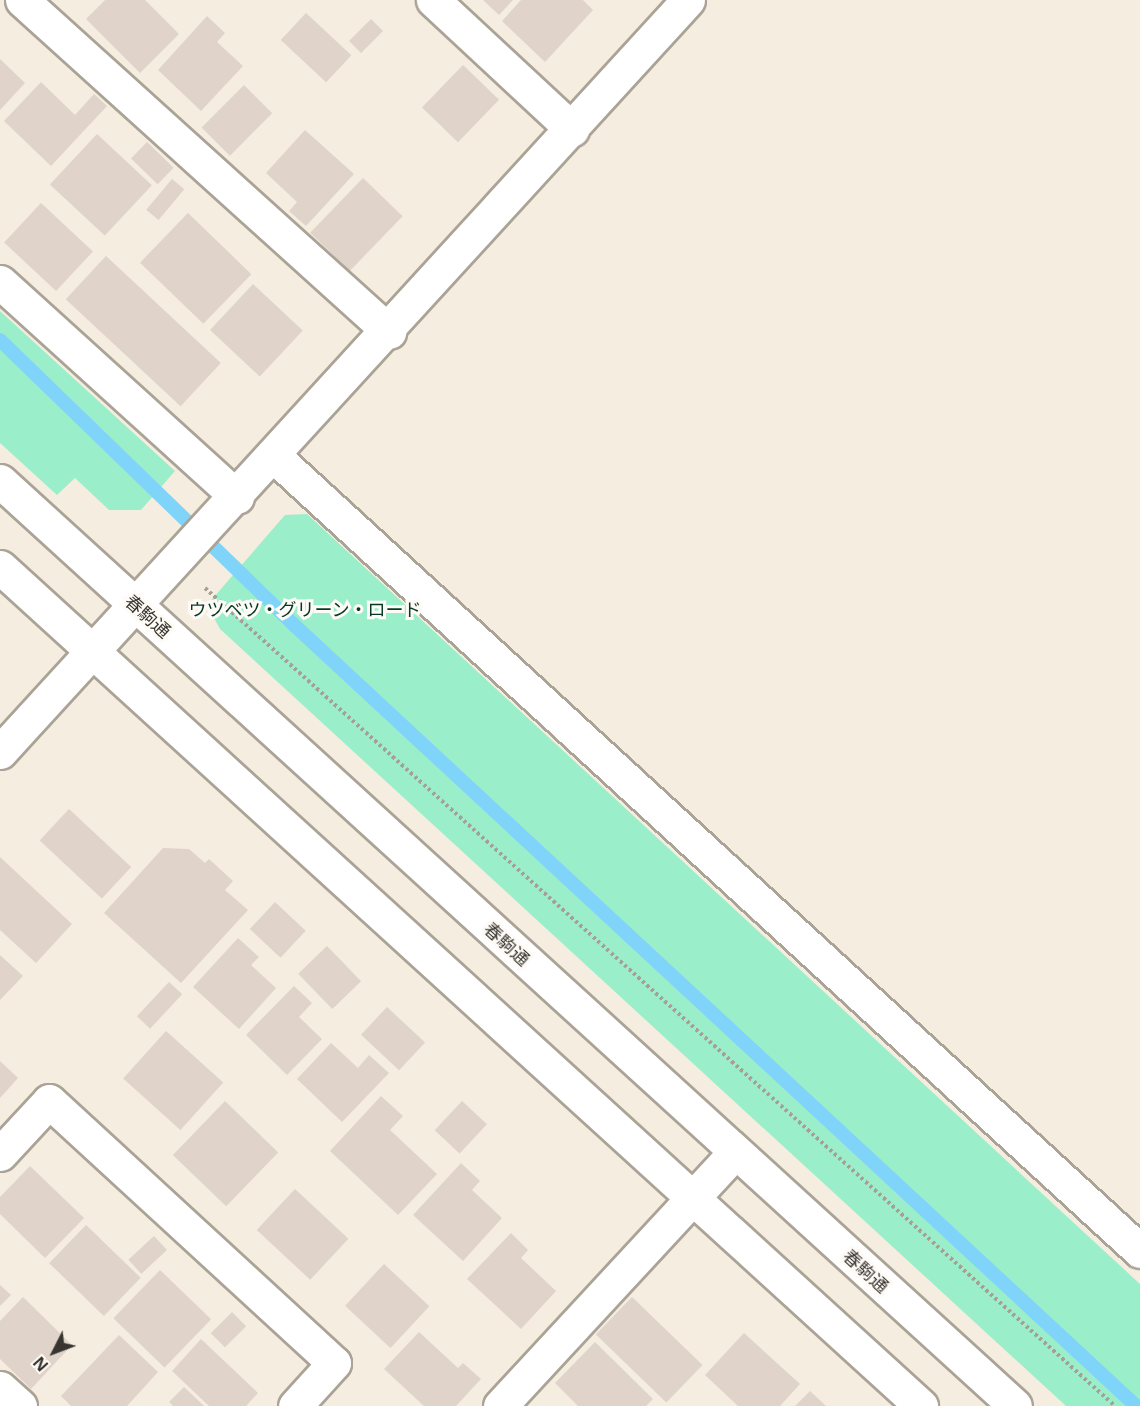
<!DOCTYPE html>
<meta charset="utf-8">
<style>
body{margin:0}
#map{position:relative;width:1140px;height:1406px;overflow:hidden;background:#f5ede0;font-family:"Open Sans","Noto Sans JP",sans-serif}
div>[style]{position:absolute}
.green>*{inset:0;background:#9aefca}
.stream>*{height:14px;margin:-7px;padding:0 7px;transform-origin:7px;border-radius:7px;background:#80d3f9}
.building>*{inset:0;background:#e0d3ca;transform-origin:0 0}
.path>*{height:4px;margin-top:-2px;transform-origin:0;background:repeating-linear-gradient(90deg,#a59f95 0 3px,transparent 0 6px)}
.roads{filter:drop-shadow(2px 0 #aaa396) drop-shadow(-2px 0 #aaa396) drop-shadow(0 2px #aaa396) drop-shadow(0 -2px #aaa396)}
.minor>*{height:33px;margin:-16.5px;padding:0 16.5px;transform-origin:16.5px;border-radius:16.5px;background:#fff}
.tertiary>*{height:33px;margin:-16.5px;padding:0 16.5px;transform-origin:16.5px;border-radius:16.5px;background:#fff}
span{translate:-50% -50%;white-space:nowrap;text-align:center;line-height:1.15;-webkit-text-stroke:6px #fefbf6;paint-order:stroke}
.park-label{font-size:18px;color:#053827}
.street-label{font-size:18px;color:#383530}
.north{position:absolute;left:24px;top:1322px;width:60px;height:60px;-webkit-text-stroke:4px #fefbf6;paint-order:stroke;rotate:228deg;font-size:16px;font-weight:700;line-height:24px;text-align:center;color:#383530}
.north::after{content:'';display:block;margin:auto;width:21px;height:27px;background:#383530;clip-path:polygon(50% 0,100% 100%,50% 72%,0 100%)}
</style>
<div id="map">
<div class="green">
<div style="clip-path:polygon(0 311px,175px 471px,141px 510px,109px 510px,75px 478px,57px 495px,0 443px)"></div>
<div style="clip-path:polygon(307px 514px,1140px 1284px,1140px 1406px,1066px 1406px,220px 629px,207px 605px,285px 515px)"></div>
</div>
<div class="stream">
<div style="left:0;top:340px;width:407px;rotate:44.1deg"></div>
<div style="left:292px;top:623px;width:1151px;rotate:42.85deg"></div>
</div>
<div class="building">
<div style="clip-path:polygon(105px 0,145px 0,179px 34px,140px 73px,86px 19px)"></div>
<div style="clip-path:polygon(483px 0,513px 0,499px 15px)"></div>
<div style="clip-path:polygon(521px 0,583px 0,593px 10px,545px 62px,502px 21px)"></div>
<div style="left:306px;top:13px;width:62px;height:37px;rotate:43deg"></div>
<div style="clip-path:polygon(207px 16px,225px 33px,217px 42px,243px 66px,201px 111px,158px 70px)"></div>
<div style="left:371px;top:19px;width:17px;height:31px;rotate:45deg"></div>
<div style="clip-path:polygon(0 59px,25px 83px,0 110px)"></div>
<div style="left:463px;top:65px;width:50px;height:59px;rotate:44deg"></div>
<div style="clip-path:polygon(41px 82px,75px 115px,94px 94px,107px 106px,51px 166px,4px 121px)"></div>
<div style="left:244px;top:85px;width:40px;height:60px;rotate:45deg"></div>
<div style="clip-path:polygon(305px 130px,354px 174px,306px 226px,289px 211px,297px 202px,266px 173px)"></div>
<div style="left:97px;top:134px;width:75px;height:69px;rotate:43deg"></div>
<div style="left:147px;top:142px;width:37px;height:23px;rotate:44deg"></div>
<div style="left:363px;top:178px;width:55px;height:76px;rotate:44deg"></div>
<div style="left:172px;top:179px;width:16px;height:40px;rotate:40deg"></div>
<div style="left:41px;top:203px;width:71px;height:54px;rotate:43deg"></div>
<div style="left:188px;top:213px;width:88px;height:69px;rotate:44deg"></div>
<div style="left:106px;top:256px;width:157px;height:59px;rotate:43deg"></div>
<div style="left:253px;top:284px;width:68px;height:63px;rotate:43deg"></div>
<div style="left:69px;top:809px;width:85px;height:43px;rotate:43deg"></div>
<div style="clip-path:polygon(163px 848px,189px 849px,205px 863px,209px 859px,233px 881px,225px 890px,248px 910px,181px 983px,104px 913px)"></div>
<div style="clip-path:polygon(0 857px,72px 924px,36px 963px,0 930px)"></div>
<div style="left:275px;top:902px;width:42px;height:37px;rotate:43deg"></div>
<div style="clip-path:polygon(238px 938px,259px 957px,251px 965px,276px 988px,239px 1029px,193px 987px)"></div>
<div style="left:327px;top:946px;width:49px;height:40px;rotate:46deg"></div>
<div style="clip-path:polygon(0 955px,23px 976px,0 1000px)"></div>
<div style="left:169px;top:982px;width:18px;height:47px;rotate:43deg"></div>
<div style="clip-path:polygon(294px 986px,312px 1003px,299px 1017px,322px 1039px,287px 1075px,246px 1035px)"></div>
<div style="left:387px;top:1007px;width:52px;height:38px;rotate:43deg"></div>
<div style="left:166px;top:1031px;width:77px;height:64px;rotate:42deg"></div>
<div style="clip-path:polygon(331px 1043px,358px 1068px,369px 1055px,389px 1073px,342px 1122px,297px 1079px)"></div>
<div style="clip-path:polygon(0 1061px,18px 1078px,0 1098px)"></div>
<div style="clip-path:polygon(381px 1096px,403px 1116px,390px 1130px,437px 1174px,398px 1215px,330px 1151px)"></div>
<div style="left:225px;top:1101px;width:74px;height:75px;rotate:44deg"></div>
<div style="left:462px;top:1101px;width:34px;height:40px;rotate:43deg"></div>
<div style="clip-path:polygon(461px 1163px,480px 1181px,472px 1190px,502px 1218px,463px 1261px,413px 1215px)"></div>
<div style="clip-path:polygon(30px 1166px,84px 1218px,45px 1258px,0 1214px,0 1197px)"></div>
<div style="left:295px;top:1189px;width:73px;height:56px;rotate:43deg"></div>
<div style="left:86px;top:1225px;width:76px;height:53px;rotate:44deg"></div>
<div style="clip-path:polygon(511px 1233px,528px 1250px,521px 1258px,556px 1291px,521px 1329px,467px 1279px)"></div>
<div style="left:154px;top:1236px;width:19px;height:35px;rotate:47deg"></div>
<div style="left:384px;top:1264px;width:62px;height:57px;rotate:43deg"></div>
<div style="left:160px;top:1270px;width:71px;height:67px;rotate:44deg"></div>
<div style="clip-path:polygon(0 1285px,11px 1295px,0 1306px)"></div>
<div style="clip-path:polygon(23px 1297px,72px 1345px,31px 1389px,0 1359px,0 1321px)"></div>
<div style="left:632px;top:1297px;width:98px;height:52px;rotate:44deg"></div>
<div style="left:232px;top:1312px;width:20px;height:30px;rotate:45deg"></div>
<div style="clip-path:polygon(419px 1332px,458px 1368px,463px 1363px,481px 1379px,456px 1406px,424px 1406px,384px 1369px)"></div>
<div style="clip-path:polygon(744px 1333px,800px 1384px,780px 1406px,738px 1406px,705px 1375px)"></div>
<div style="clip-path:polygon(119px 1335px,158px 1372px,127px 1406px,71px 1406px,61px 1396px)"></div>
<div style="clip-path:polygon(201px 1339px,258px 1393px,246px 1406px,209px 1406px,172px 1371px)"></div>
<div style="clip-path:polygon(595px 1342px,653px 1399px,646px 1406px,578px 1406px,555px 1383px)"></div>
<div style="clip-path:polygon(184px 1387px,204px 1406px,173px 1406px,169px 1402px)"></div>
<div style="clip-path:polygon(810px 1391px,826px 1406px,795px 1406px)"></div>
</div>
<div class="path">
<div style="left:205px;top:588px;width:1224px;rotate:41.95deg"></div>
</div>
<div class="roads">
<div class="minor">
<div style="left:22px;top:0;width:495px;rotate:42.1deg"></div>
<div style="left:433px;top:0;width:190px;rotate:42.9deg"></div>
<div style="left:0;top:282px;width:320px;rotate:42.2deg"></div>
<div style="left:275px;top:457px;width:1174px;rotate:42.55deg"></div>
<div style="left:0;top:1154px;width:72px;rotate:-47.2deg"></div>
<div style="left:49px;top:1101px;width:387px;rotate:42.6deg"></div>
<div style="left:334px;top:1363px;width:58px;rotate:132.2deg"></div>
<div style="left:0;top:1388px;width:27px;rotate:42deg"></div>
<div style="left:500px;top:1406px;width:346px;rotate:-47.2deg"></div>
</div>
<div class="tertiary">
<div style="left:0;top:481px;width:1373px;rotate:42.34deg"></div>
<div style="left:0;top:567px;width:1246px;rotate:42.33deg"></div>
<div style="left:0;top:752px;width:1019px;rotate:-47.54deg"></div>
</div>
</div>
<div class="park-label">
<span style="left:305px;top:609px">ウツベツ・グリーン・ロード</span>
</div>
<div class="street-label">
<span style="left:148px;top:616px;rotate:42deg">春駒通</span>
<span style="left:507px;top:944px;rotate:42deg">春駒通</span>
<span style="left:866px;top:1271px;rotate:42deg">春駒通</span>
</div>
<div class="north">N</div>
</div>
